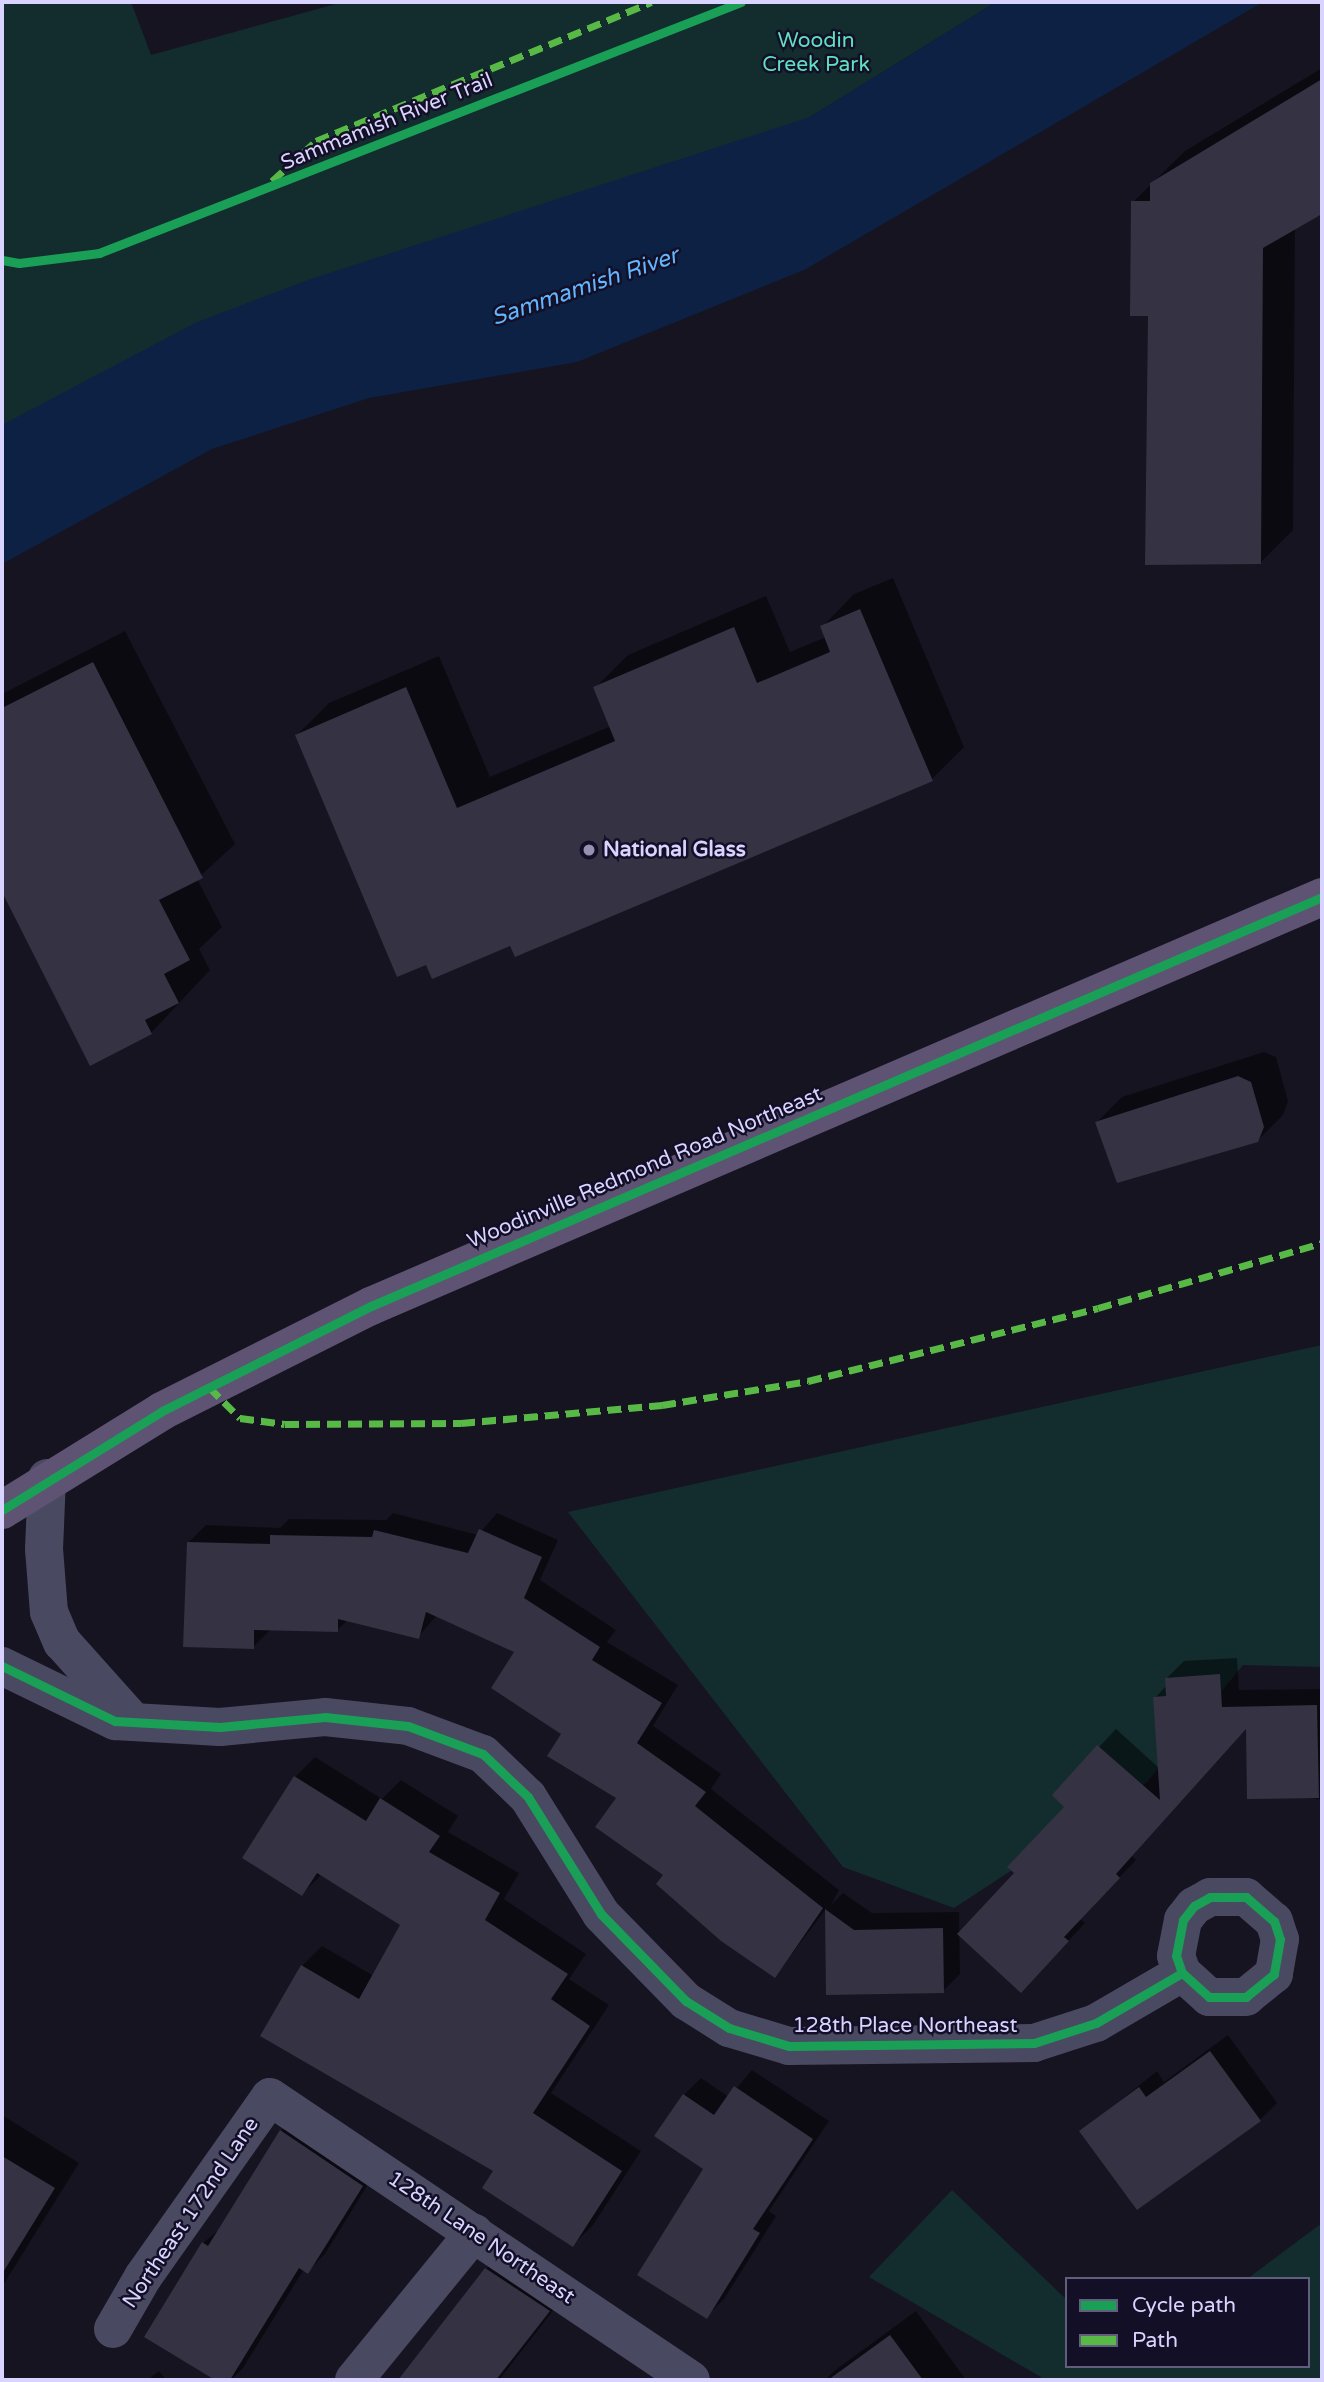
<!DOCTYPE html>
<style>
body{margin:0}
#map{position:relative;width:1324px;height:2382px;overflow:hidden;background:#161421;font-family:"Varela Round",sans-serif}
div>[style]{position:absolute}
.green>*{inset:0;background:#132c2d}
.water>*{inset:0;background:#0d2144}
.shadow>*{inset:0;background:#0007}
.building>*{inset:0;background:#343243}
.minor>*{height:38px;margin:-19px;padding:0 19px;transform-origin:19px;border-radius:19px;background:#4a4962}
.major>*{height:38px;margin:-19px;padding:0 19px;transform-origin:19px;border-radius:19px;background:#5e5373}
.quiet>*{height:7px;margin-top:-3.5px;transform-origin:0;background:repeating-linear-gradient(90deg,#58b947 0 14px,transparent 0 21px)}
.cycleway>*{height:9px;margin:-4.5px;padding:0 4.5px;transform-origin:4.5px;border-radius:4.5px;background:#1a9f57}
.dots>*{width:19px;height:19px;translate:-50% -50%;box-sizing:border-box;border:4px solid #130f26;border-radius:50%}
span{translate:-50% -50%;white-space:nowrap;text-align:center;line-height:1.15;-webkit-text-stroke:5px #130f26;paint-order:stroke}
.park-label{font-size:21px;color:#5fe0c0}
.street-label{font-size:21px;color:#d9d4ff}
.poi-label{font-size:21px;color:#d9d4ff;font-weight:700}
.left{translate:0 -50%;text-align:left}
.water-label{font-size:23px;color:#62b6ff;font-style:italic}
.frame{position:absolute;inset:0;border:4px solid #d9d4ff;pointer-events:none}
.legend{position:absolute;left:1065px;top:2277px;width:245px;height:91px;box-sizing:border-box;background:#130f26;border:2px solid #625e7d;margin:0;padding:9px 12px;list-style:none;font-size:21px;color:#d9d4ff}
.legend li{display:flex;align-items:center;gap:14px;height:35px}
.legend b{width:35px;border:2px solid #625e7d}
</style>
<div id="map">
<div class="green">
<div style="clip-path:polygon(2px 2px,131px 2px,151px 55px,343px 2px,996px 2px,810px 117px,2px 498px)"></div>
<div style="clip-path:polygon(1322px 1345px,1322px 1667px,1243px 1665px,1147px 1782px,954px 1908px,843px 1867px,568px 1512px)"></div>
<div style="clip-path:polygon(952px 2190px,1067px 2300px,1067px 2366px,1308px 2366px,1308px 2279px,1247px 2279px,1322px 2223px,1322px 2380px,1039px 2380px,1041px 2377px,869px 2277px)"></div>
</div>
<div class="water">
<div style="clip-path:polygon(996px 2px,1263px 2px,804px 270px,577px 362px,369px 398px,212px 449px,2px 564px,2px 425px,195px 323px,311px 279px,810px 117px)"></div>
</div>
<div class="shadow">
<div style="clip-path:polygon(1322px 68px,1322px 212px,1295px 228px,1293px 530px,1261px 562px,1150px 314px,1133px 202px,1185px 151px)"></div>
<div style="clip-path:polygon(893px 578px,964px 747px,932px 779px,511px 944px,297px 735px,329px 703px,439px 656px,490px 777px,611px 726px,595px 688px,628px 655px,766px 596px,790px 652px,826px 637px,822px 627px,854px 594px)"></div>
<div style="clip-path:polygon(125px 631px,235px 844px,197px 879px,222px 927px,199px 949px,210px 970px,151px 1033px,91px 1063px,2px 888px,2px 694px)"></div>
<div style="clip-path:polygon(1264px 1052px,1276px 1057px,1288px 1101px,1283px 1115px,1257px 1141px,1097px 1122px,1122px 1097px)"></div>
<div style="clip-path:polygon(393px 1513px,478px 1535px,497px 1513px,558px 1540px,540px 1580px,616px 1630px,607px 1642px,678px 1685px,653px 1726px,721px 1774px,711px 1789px,839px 1890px,831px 1905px,843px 1893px,872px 1913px,959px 1912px,960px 1974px,943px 1991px,828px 1993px,826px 1909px,775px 1976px,665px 1875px,618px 1797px,517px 1651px,437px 1615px,418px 1637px,348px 1620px,337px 1630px,270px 1630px,253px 1647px,188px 1543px,206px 1525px,280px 1528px,289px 1519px,386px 1520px)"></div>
<div style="clip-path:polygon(1237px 1658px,1239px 1690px,1322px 1689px,1322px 1800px,1303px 1797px,1248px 1726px,1132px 1856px,1136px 1860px,1080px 1919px,1085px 1923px,1038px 1974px,1017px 1873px,1067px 1807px,1054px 1795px,1116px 1729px,1159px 1768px,1155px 1698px,1167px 1685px,1167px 1678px,1184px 1661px)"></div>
<div style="clip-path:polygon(315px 1757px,382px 1799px,401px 1780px,458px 1816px,448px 1832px,519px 1873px,504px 1899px,586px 1954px,569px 1979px,609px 2005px,551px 2093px,641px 2151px,593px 2225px,573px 2245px,495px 2171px,302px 1966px,322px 1946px,374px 1976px,403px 1925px,322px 1874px,302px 1894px,295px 1777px)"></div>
<div style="clip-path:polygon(1228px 2035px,1277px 2103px,1260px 2120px,1082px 2131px,1157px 2071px,1164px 2082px)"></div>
<div style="clip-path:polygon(752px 2070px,829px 2121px,769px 2211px,776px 2216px,724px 2299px,707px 2316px,705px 2169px,684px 2095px,701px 2078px,729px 2097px)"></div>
<div style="clip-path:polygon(298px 2114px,378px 2168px,325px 2254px,308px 2271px,304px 2269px,243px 2368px,231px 2380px,218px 2380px,147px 2336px,203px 2243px,222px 2227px,281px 2131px)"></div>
<div style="clip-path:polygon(2px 2115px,79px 2163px,2px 2287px)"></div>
<div style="clip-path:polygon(511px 2244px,573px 2285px,499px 2380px,400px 2380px,486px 2269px)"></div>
<div style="clip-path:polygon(916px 2311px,966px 2380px,825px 2380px,834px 2371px)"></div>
<div style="clip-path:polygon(159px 2371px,166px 2380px,147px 2380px)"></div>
</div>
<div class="building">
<div style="clip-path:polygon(1322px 79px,1322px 214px,1263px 248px,1261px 564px,1145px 565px,1148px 316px,1130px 316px,1131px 201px,1150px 201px,1150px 183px)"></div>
<div style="clip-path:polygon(860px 609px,933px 781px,515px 957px,510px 946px,432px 979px,426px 965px,397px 977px,295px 735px,406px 687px,457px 808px,615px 741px,593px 687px,734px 627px,757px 683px,830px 652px,820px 626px)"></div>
<div style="clip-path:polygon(93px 662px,203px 878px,159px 900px,190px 960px,164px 974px,179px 1003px,145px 1020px,152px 1034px,90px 1066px,2px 892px,2px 708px)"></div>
<div style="clip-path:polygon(1238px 1076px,1251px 1082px,1264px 1127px,1258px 1142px,1117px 1183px,1095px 1122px)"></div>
<div style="clip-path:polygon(479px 1529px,542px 1557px,524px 1598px,600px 1647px,592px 1660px,662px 1703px,637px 1743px,706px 1792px,695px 1806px,823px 1908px,775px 1978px,721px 1941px,656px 1884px,663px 1875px,595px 1827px,616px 1798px,547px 1756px,561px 1734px,491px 1688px,514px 1652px,426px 1612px,419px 1639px,338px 1619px,338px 1632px,254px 1630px,254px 1649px,183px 1647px,187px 1542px,270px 1544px,270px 1535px,372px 1537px,374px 1530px,468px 1553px)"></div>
<div style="clip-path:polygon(1220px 1674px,1222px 1707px,1317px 1705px,1319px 1798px,1247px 1799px,1246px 1729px,1116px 1874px,1120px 1878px,1064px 1937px,1069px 1941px,1021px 1993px,957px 1934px,1014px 1873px,1007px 1867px,1064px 1807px,1052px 1795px,1097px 1745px,1160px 1800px,1153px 1697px,1166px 1696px,1165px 1678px)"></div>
<div style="clip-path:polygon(294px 1776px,366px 1821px,380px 1798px,440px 1836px,429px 1852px,500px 1893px,485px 1920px,568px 1974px,551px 1999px,590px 2026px,533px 2113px,622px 2171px,573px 2247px,482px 2188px,493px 2171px,260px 2036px,301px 1965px,359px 1999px,400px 1925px,317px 1873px,302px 1896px,242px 1858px)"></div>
<div style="clip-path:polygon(825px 1909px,854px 1930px,943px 1928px,944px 1993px,826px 1995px)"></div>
<div style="clip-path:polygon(1210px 2051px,1261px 2121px,1137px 2210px,1079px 2131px,1139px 2087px,1146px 2097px)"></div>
<div style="clip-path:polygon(734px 2086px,813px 2139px,753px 2229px,760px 2233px,707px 2319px,637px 2275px,703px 2169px,654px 2136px,683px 2094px,714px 2115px)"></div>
<div style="clip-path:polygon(280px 2130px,363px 2186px,308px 2274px,299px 2268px,230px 2380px,215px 2380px,144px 2337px,202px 2242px,208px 2246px)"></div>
<div style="clip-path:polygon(2px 2156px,55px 2188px,2px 2274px)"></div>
<div style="clip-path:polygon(485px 2268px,550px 2311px,496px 2380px,398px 2380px)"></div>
<div style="clip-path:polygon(890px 2335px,923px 2380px,828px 2380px)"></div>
</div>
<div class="minor">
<div style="left:47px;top:1478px;width:71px;rotate:92.4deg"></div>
<div style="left:44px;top:1549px;width:63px;rotate:85.5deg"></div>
<div style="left:49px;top:1612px;width:33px;rotate:67deg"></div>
<div style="left:62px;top:1642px;width:102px;rotate:48.2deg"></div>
<div style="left:2px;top:1666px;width:126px;rotate:26deg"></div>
<div style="left:115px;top:1721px;width:105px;rotate:3.3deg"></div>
<div style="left:220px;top:1727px;width:105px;rotate:-5.4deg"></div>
<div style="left:325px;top:1717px;width:83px;rotate:6.2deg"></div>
<div style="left:408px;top:1726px;width:80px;rotate:20.5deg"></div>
<div style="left:483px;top:1754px;width:62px;rotate:43.7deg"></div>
<div style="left:528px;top:1797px;width:138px;rotate:58deg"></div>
<div style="left:601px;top:1914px;width:122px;rotate:45.7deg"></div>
<div style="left:686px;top:2001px;width:51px;rotate:32.1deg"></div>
<div style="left:729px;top:2028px;width:63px;rotate:16.7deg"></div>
<div style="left:789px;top:2046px;width:245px;rotate:-0.7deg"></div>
<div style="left:1034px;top:2043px;width:65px;rotate:-17.9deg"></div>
<div style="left:1096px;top:2023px;width:99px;rotate:-30.2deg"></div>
<div style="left:1182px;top:1973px;width:18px;rotate:-109deg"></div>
<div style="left:1176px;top:1956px;width:37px;rotate:-79deg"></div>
<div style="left:1183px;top:1920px;width:18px;rotate:-52deg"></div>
<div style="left:1194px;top:1906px;width:18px;rotate:-29deg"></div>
<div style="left:1210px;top:1897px;width:36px"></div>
<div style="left:1246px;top:1897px;width:37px;rotate:41deg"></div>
<div style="left:1274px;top:1921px;width:19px;rotate:72deg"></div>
<div style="left:1280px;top:1939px;width:36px;rotate:100deg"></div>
<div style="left:1274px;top:1974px;width:36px;rotate:141deg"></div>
<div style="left:1246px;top:1997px;width:37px;rotate:180deg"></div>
<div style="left:1209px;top:1997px;width:36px;rotate:-138deg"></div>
<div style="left:113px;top:2329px;width:60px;rotate:-60deg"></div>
<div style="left:143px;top:2277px;width:220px;rotate:-54.8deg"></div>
<div style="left:270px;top:2097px;width:507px;rotate:33.91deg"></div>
<div style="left:354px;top:2380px;width:190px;rotate:-50.8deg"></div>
</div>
<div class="major">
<div style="left:2px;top:1510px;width:188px;rotate:-31.7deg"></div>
<div style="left:162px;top:1411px;width:234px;rotate:-26.7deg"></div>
<div style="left:371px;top:1306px;width:1035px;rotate:-23.27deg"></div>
</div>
<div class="quiet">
<div style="left:272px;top:181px;width:59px;rotate:-42.3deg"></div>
<div style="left:316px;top:141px;width:363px;rotate:-22.5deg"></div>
<div style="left:209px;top:1387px;width:44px;rotate:45deg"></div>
<div style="left:240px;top:1418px;width:45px;rotate:7.6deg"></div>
<div style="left:285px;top:1424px;width:176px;rotate:-0.3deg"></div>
<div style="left:461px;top:1423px;width:202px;rotate:-5.1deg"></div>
<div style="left:662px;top:1405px;width:148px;rotate:-9.3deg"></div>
<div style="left:808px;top:1381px;width:299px;rotate:-14.1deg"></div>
<div style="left:1098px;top:1308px;width:233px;rotate:-16.2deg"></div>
</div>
<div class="cycleway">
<div style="left:2px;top:260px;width:17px;rotate:10deg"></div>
<div style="left:19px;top:263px;width:81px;rotate:-7.1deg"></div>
<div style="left:99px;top:253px;width:689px;rotate:-21.35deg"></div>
<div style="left:2px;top:1510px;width:188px;rotate:-31.7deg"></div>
<div style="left:162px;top:1411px;width:234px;rotate:-26.7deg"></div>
<div style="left:371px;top:1306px;width:1035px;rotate:-23.27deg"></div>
<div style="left:2px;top:1666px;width:126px;rotate:26deg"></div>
<div style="left:115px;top:1721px;width:105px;rotate:3.3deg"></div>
<div style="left:220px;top:1727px;width:105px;rotate:-5.4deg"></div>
<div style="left:325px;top:1717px;width:83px;rotate:6.2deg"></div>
<div style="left:408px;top:1726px;width:80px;rotate:20.5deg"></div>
<div style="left:483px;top:1754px;width:62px;rotate:43.7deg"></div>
<div style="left:528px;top:1797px;width:138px;rotate:58deg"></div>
<div style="left:601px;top:1914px;width:122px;rotate:45.7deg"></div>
<div style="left:686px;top:2001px;width:51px;rotate:32.1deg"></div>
<div style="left:729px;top:2028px;width:63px;rotate:16.7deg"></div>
<div style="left:789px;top:2046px;width:245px;rotate:-0.7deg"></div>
<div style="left:1034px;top:2043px;width:65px;rotate:-17.9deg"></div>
<div style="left:1096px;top:2023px;width:99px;rotate:-30.2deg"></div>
<div style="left:1182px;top:1973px;width:18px;rotate:-109deg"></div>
<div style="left:1176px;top:1956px;width:37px;rotate:-79deg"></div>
<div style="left:1183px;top:1920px;width:18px;rotate:-52deg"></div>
<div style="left:1194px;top:1906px;width:18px;rotate:-29deg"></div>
<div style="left:1210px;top:1897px;width:36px"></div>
<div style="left:1246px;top:1897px;width:37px;rotate:41deg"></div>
<div style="left:1274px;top:1921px;width:19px;rotate:72deg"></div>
<div style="left:1280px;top:1939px;width:36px;rotate:100deg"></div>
<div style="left:1274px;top:1974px;width:36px;rotate:141deg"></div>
<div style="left:1246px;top:1997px;width:37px;rotate:180deg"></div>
<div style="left:1209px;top:1997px;width:36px;rotate:-138deg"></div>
</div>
<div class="dots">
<div style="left:589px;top:850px;background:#9591b1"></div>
</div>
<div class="park-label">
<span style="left:816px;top:53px">Woodin<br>Creek Park</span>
</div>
<div class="street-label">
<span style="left:387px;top:122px;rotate:-22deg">Sammamish River Trail</span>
<span style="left:645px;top:1168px;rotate:-23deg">Woodinville Redmond Road Northeast</span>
<span style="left:905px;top:2026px">128th Place Northeast</span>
<span style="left:191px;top:2213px;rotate:-56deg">Northeast 172nd Lane</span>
<span style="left:481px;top:2238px;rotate:34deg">128th Lane Northeast</span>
</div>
<div class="poi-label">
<span class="left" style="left:603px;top:850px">National Glass</span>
</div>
<div class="water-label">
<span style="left:585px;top:287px;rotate:-19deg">Sammamish River</span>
</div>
<div class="frame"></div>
<ul class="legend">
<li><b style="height:9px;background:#1a9f57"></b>Cycle path</li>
<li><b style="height:9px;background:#58b947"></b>Path</li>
</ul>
</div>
